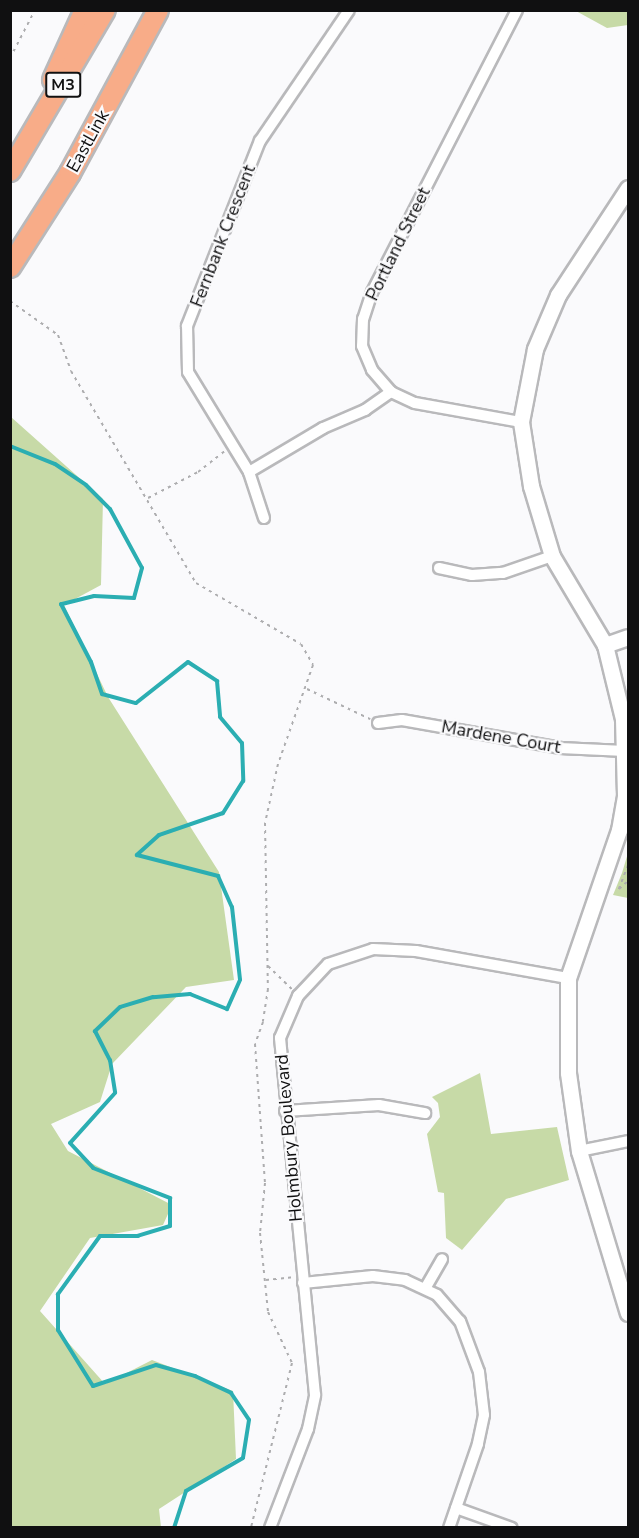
<!DOCTYPE html>
<style>
body{margin:0}
#map{position:relative;width:639px;height:1538px;overflow:hidden;background:#fafafc;font-family:"Nunito Sans",sans-serif}
div>[style]{position:absolute}
.green>*{inset:0;background:#c7daa7}
.stream>*{height:4px;margin:-2px;padding:0 2px;transform-origin:2px;border-radius:2px;background:#2baeb2}
.path>*{height:2px;margin-top:-1px;transform-origin:0;background:repeating-linear-gradient(90deg,#adadaf 0 3px,transparent 0 7.5px)}
.roads{filter:drop-shadow(2px 0 #b9b9bb) drop-shadow(-2px 0 #b9b9bb) drop-shadow(0 2px #b9b9bb) drop-shadow(0 -2px #b9b9bb)}
.street>*{height:10px;margin:-5px;padding:0 5px;transform-origin:5px;border-radius:5px;background:#fff}
.secondary>*{height:15px;margin:-7.5px;padding:0 7.5px;transform-origin:7.5px;border-radius:7.5px;background:#fff}
.highway>*{height:20px;margin:-10px;padding:0 10px;transform-origin:10px;border-radius:10px;background:#f8ac88}
span{translate:-50% -50%;white-space:nowrap;text-align:center;line-height:1.15;-webkit-text-stroke:4.5px #fafafc;paint-order:stroke}
.shield-label span{padding:2px 4px;background:#fafafc;border:2px solid;border-radius:4px;-webkit-text-stroke-width:0}
.shield-label{font-size:16px;color:#101011;font-weight:700}
.street-label{font-size:18px;color:#101011}
.frame{position:absolute;inset:0;border:12px solid #101011;pointer-events:none}
</style>
<div id="map">
<div class="green">
<div style="clip-path:polygon(576px 11px,628px 11px,628px 25px,607px 28px)"></div>
<div style="clip-path:polygon(11px 417px,103px 499px,101px 585px,64px 605px,108px 697px,219px 872px,234px 980px,186px 987px,112px 1064px,100px 1102px,51px 1124px,68px 1151px,172px 1205px,163px 1225px,90px 1238px,40px 1311px,105px 1384px,152px 1360px,233px 1391px,236px 1459px,159px 1509px,161px 1527px,11px 1527px)"></div>
<div style="clip-path:polygon(628px 853px,628px 898px,613px 895px,622px 873px)"></div>
<div style="clip-path:polygon(480px 1073px,491px 1134px,557px 1127px,569px 1180px,506px 1199px,462px 1250px,446px 1238px,444px 1193px,438px 1192px,427px 1134px,440px 1117px,438px 1103px,432px 1097px)"></div>
</div>
<div class="stream">
<div style="left:10px;top:446px;width:48px;rotate:21.8deg"></div>
<div style="left:55px;top:464px;width:37px;rotate:34deg"></div>
<div style="left:86px;top:485px;width:34px;rotate:45deg"></div>
<div style="left:110px;top:509px;width:67px;rotate:61.5deg"></div>
<div style="left:142px;top:568px;width:31px;rotate:105deg"></div>
<div style="left:134px;top:598px;width:40px;rotate:-177.1deg"></div>
<div style="left:94px;top:596px;width:34px;rotate:166deg"></div>
<div style="left:61px;top:604px;width:65px;rotate:62.7deg"></div>
<div style="left:91px;top:662px;width:34px;rotate:71deg"></div>
<div style="left:102px;top:694px;width:35px;rotate:15deg"></div>
<div style="left:136px;top:703px;width:66px;rotate:-38.3deg"></div>
<div style="left:188px;top:662px;width:35px;rotate:33deg"></div>
<div style="left:217px;top:681px;width:36px;rotate:85deg"></div>
<div style="left:220px;top:717px;width:34px;rotate:50deg"></div>
<div style="left:242px;top:743px;width:38px;rotate:88deg"></div>
<div style="left:243px;top:781px;width:38px;rotate:122deg"></div>
<div style="left:223px;top:813px;width:68px;rotate:161deg"></div>
<div style="left:159px;top:835px;width:30px;rotate:138deg"></div>
<div style="left:137px;top:855px;width:84px;rotate:14.5deg"></div>
<div style="left:218px;top:876px;width:34px;rotate:66deg"></div>
<div style="left:232px;top:907px;width:73px;rotate:83.7deg"></div>
<div style="left:240px;top:980px;width:32px;rotate:114deg"></div>
<div style="left:227px;top:1009px;width:40px;rotate:-158deg"></div>
<div style="left:190px;top:994px;width:37px;rotate:175deg"></div>
<div style="left:153px;top:997px;width:34px;rotate:163deg"></div>
<div style="left:120px;top:1007px;width:35px;rotate:136deg"></div>
<div style="left:95px;top:1031px;width:33px;rotate:63deg"></div>
<div style="left:110px;top:1060px;width:33px;rotate:81deg"></div>
<div style="left:115px;top:1093px;width:67px;rotate:132deg"></div>
<div style="left:70px;top:1143px;width:34px;rotate:47deg"></div>
<div style="left:93px;top:1168px;width:83px;rotate:21.3deg"></div>
<div style="left:170px;top:1198px;width:28px;rotate:90deg"></div>
<div style="left:170px;top:1226px;width:34px;rotate:163deg"></div>
<div style="left:138px;top:1236px;width:38px;rotate:180deg"></div>
<div style="left:100px;top:1236px;width:72px;rotate:125.9deg"></div>
<div style="left:58px;top:1294px;width:36px;rotate:90deg"></div>
<div style="left:58px;top:1330px;width:66px;rotate:58deg"></div>
<div style="left:93px;top:1386px;width:66px;rotate:-18.4deg"></div>
<div style="left:156px;top:1365px;width:41px;rotate:15.8deg"></div>
<div style="left:195px;top:1376px;width:40px;rotate:25deg"></div>
<div style="left:231px;top:1393px;width:32px;rotate:56deg"></div>
<div style="left:249px;top:1420px;width:38px;rotate:99deg"></div>
<div style="left:243px;top:1458px;width:66px;rotate:149.9deg"></div>
<div style="left:186px;top:1491px;width:39px;rotate:108deg"></div>
</div>
<div class="path">
<div style="left:10px;top:58px;width:54px;rotate:-62.5deg"></div>
<div style="left:10px;top:301px;width:59px;rotate:35.3deg"></div>
<div style="left:58px;top:335px;width:38px;rotate:70deg"></div>
<div style="left:71px;top:371px;width:246px;rotate:59.5deg"></div>
<div style="left:196px;top:583px;width:121px;rotate:30.2deg"></div>
<div style="left:301px;top:644px;width:24px;rotate:60deg"></div>
<div style="left:313px;top:665px;width:105px;rotate:109.5deg"></div>
<div style="left:278px;top:764px;width:60px;rotate:102.4deg"></div>
<div style="left:265px;top:823px;width:166px;rotate:89deg"></div>
<div style="left:268px;top:989px;width:33px;rotate:99deg"></div>
<div style="left:263px;top:1022px;width:23px;rotate:110deg"></div>
<div style="left:255px;top:1044px;width:139px;rotate:85.9deg"></div>
<div style="left:265px;top:1183px;width:50px;rotate:95.7deg"></div>
<div style="left:260px;top:1233px;width:79px;rotate:84.2deg"></div>
<div style="left:268px;top:1312px;width:56px;rotate:64.8deg"></div>
<div style="left:292px;top:1363px;width:170px;rotate:104deg"></div>
<div style="left:148px;top:498px;width:56px;rotate:-27.5deg"></div>
<div style="left:198px;top:472px;width:34px;rotate:-38deg"></div>
<div style="left:307px;top:689px;width:70px;rotate:25.5deg"></div>
<div style="left:628px;top:865px;width:26px;rotate:111deg"></div>
<div style="left:619px;top:889px;width:12px;rotate:-42deg"></div>
<div style="left:268px;top:966px;width:33px;rotate:44deg"></div>
<div style="left:266px;top:1280px;width:27px;rotate:-6deg"></div>
</div>
<div class="roads">
<div class="street">
<div style="left:517px;top:10px;width:317px;rotate:117.2deg"></div>
<div style="left:372px;top:292px;width:28px;rotate:108deg"></div>
<div style="left:363px;top:319px;width:27px;rotate:92deg"></div>
<div style="left:362px;top:346px;width:26px;rotate:67deg"></div>
<div style="left:372px;top:370px;width:29px;rotate:49deg"></div>
<div style="left:391px;top:392px;width:26px;rotate:25deg"></div>
<div style="left:415px;top:403px;width:108px;rotate:10.2deg"></div>
<div style="left:249px;top:472px;width:86px;rotate:-30.7deg"></div>
<div style="left:323px;top:428px;width:46px;rotate:-23.2deg"></div>
<div style="left:365px;top:410px;width:32px;rotate:-35deg"></div>
<div style="left:264px;top:518px;width:48px;rotate:-108.1deg"></div>
<div style="left:249px;top:472px;width:117px;rotate:-121.4deg"></div>
<div style="left:188px;top:372px;width:46px;rotate:-91.2deg"></div>
<div style="left:187px;top:326px;width:199px;rotate:-68.5deg"></div>
<div style="left:260px;top:141px;width:158px;rotate:-55.8deg"></div>
<div style="left:439px;top:568px;width:34px;rotate:12deg"></div>
<div style="left:472px;top:575px;width:31px;rotate:-4deg"></div>
<div style="left:503px;top:573px;width:52px;rotate:-19.1deg"></div>
<div style="left:378px;top:723px;width:24px;rotate:-7deg"></div>
<div style="left:402px;top:720px;width:160px;rotate:10deg"></div>
<div style="left:560px;top:748px;width:65px;rotate:2.6deg"></div>
<div style="left:285px;top:1111px;width:94px;rotate:-3.7deg"></div>
<div style="left:379px;top:1105px;width:47px;rotate:9.9deg"></div>
<div style="left:579px;top:1151px;width:50px;rotate:-11.5deg"></div>
<div style="left:303px;top:1283px;width:70px;rotate:-5.7deg"></div>
<div style="left:373px;top:1276px;width:32px;rotate:7deg"></div>
<div style="left:405px;top:1280px;width:35px;rotate:25deg"></div>
<div style="left:437px;top:1295px;width:35px;rotate:49deg"></div>
<div style="left:460px;top:1321px;width:54px;rotate:69.6deg"></div>
<div style="left:479px;top:1372px;width:43px;rotate:83.4deg"></div>
<div style="left:484px;top:1415px;width:30px;rotate:102deg"></div>
<div style="left:478px;top:1444px;width:89px;rotate:109deg"></div>
<div style="left:426px;top:1287px;width:32px;rotate:-60deg"></div>
<div style="left:456px;top:1508px;width:59px;rotate:19.7deg"></div>
<div style="left:270px;top:1528px;width:106px;rotate:-69deg"></div>
<div style="left:308px;top:1429px;width:35px;rotate:-78deg"></div>
<div style="left:315px;top:1395px;width:359px;rotate:-95.6deg"></div>
<div style="left:280px;top:1038px;width:46px;rotate:-66.8deg"></div>
<div style="left:298px;top:996px;width:44px;rotate:-46.8deg"></div>
<div style="left:328px;top:964px;width:47px;rotate:-18.4deg"></div>
<div style="left:373px;top:949px;width:43px;rotate:2.7deg"></div>
<div style="left:416px;top:951px;width:154px;rotate:10.1deg"></div>
</div>
<div class="secondary">
<div style="left:628px;top:188px;width:128px;rotate:123.2deg"></div>
<div style="left:558px;top:295px;width:59px;rotate:113.1deg"></div>
<div style="left:535px;top:349px;width:74px;rotate:100.9deg"></div>
<div style="left:521px;top:422px;width:65px;rotate:81.1deg"></div>
<div style="left:531px;top:486px;width:73px;rotate:73.3deg"></div>
<div style="left:552px;top:556px;width:104px;rotate:59.2deg"></div>
<div style="left:605px;top:645px;width:76px;rotate:76.3deg"></div>
<div style="left:623px;top:719px;width:77px;rotate:88.5deg"></div>
<div style="left:625px;top:796px;width:35px;rotate:100deg"></div>
<div style="left:619px;top:830px;width:157px;rotate:109deg"></div>
<div style="left:568px;top:978px;width:95px;rotate:90deg"></div>
<div style="left:568px;top:1073px;width:79px;rotate:82deg"></div>
<div style="left:579px;top:1151px;width:169px;rotate:73.2deg"></div>
<div style="left:605px;top:645px;width:24px;rotate:-19deg"></div>
</div>
<div class="highway">
<div style="left:53px;top:80px;width:77px;rotate:-65.4deg"></div>
<div style="left:10px;top:171px;width:187px;rotate:-59.5deg"></div>
<div style="left:10px;top:267px;width:112px;rotate:-57.4deg"></div>
<div style="left:70px;top:173px;width:185px;rotate:-61.6deg"></div>
</div>
</div>
<div class="shield-label">
<span style="left:63px;top:85px">M3</span>
</div>
<div class="street-label">
<span style="left:88px;top:141px;rotate:-61deg">EastLink</span>
<span style="left:223px;top:236px;rotate:-69deg">Fernbank Crescent</span>
<span style="left:398px;top:244px;rotate:-64deg">Portland Street</span>
<span style="left:501px;top:737px;rotate:10deg">Mardene Court</span>
<span style="left:289px;top:1138px;rotate:-95deg">Holmbury Boulevard</span>
</div>
<div class="frame"></div>
</div>
